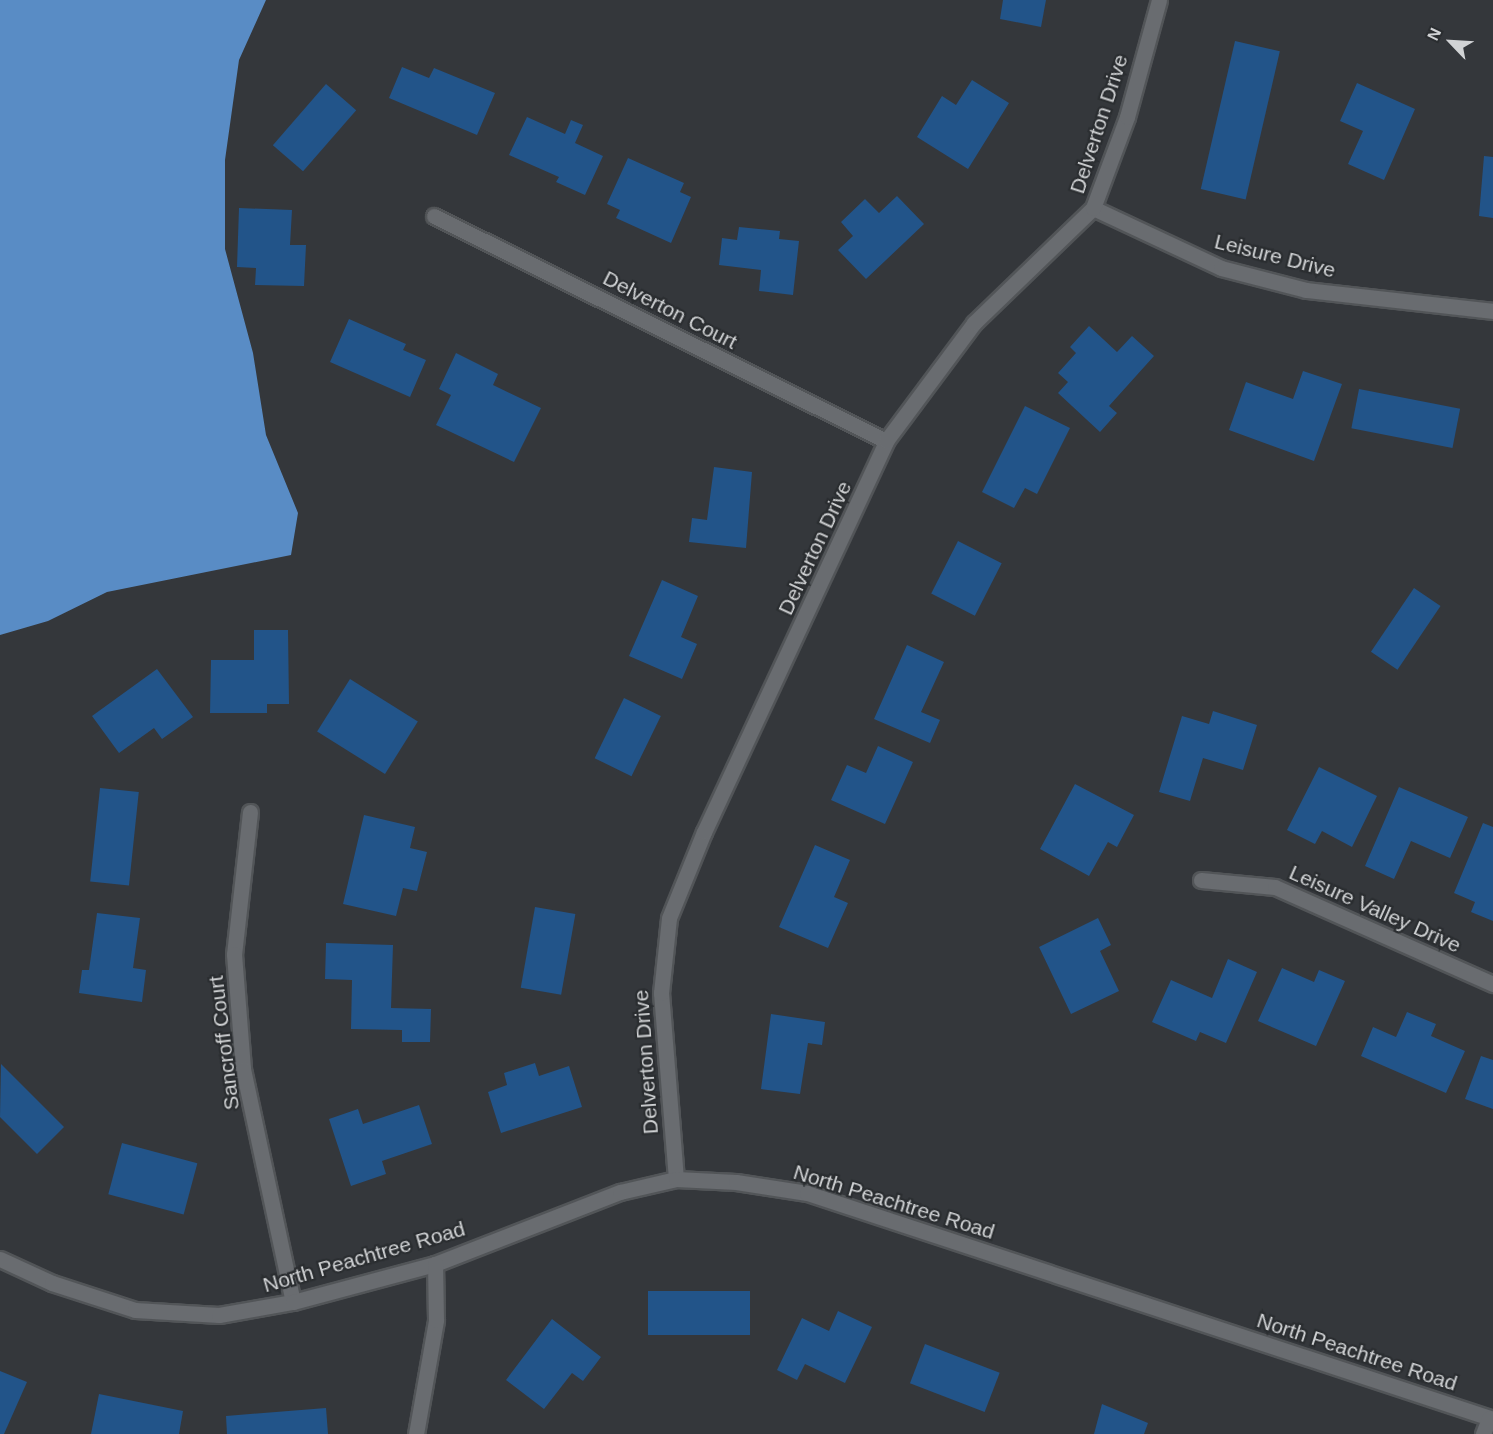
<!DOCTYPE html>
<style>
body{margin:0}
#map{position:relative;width:1493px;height:1434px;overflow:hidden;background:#34373b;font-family:Arial,sans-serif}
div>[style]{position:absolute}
.water>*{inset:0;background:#598cc5}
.building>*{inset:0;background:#225489;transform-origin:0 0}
.roads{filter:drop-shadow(2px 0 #525558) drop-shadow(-2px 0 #525558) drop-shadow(0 2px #525558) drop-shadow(0 -2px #525558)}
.minor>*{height:15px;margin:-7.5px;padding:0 7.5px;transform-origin:7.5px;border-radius:7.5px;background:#696c70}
span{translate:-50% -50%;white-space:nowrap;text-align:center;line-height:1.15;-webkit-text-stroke:4.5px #2a2d30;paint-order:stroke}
.street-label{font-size:21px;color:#d1d3d5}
.north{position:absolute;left:1421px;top:12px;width:60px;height:60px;-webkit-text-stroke:4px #2a2d30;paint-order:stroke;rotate:295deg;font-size:16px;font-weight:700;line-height:24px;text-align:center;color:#d1d3d5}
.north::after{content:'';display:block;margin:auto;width:21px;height:27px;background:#d1d3d5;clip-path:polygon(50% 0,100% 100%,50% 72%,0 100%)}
</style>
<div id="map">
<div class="water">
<div style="clip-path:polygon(0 0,266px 0,239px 60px,225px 160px,225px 249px,253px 353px,266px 435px,298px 513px,291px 555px,107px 592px,48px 621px,0 635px)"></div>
</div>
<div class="building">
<div style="clip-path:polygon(1003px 0,1046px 0,1041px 27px,1000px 19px)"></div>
<div style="left:1235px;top:41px;width:46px;height:152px;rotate:13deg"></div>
<div style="clip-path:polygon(402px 67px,429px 78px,434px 68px,495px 93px,477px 135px,389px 98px)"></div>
<div style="clip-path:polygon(972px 80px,1009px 103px,968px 169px,917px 137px,942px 96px,956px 105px)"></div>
<div style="clip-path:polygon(1357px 83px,1415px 109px,1384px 180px,1348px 164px,1363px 131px,1340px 121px)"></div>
<div style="left:326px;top:84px;width:40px;height:81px;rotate:41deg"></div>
<div style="clip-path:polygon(527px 117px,565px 134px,571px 120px,583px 125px,575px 143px,603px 156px,585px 195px,556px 182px,559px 177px,509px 155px)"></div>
<div style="clip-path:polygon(1484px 156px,1493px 157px,1493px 218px,1479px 216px)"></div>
<div style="clip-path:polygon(628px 158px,684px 183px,680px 192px,691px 197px,671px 243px,616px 218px,620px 210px,607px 204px)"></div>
<div style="clip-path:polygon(897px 196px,924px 224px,866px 279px,838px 250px,853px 236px,841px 222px,865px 199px,879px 213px)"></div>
<div style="clip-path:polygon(239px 208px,292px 210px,290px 245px,306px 245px,304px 286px,255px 285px,256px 268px,237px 267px)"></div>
<div style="clip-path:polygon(739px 227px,780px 231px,779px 239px,799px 241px,793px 295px,759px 291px,761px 270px,719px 265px,722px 238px,737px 240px)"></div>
<div style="clip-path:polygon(349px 319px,406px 344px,403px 350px,426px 360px,410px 397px,330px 362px)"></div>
<div style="clip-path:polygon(1089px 326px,1117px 352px,1132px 336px,1154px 356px,1109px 406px,1117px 413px,1100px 432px,1058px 393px,1068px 382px,1058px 373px,1076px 353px,1070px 347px)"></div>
<div style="clip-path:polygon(456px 353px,498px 374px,493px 385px,541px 408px,514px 462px,436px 425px,451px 395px,439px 389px)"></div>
<div style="clip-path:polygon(1303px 371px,1342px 384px,1314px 461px,1229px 430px,1246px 382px,1293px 399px)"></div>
<div style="left:1359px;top:389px;width:103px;height:40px;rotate:11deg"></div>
<div style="clip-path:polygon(1025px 406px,1070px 428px,1037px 494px,1025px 488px,1014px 508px,982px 492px)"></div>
<div style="clip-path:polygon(714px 467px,752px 472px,746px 548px,689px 542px,692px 518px,707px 520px)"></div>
<div style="left:958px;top:541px;width:49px;height:59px;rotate:27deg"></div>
<div style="clip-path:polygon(662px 580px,698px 596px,681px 637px,697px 644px,682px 679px,629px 656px)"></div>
<div style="left:1414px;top:588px;width:32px;height:77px;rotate:34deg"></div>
<div style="clip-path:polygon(254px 630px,288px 630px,289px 704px,267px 704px,267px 713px,210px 713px,211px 660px,254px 660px)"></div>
<div style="clip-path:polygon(907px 645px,944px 662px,921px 712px,940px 720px,930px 743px,874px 719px)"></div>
<div style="clip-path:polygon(157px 669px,193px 717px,162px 739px,154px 728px,119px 753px,92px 716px)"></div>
<div style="left:350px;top:679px;width:80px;height:62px;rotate:32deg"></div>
<div style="left:624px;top:698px;width:41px;height:67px;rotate:26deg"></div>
<div style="clip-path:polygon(1213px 711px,1257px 725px,1243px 770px,1203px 758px,1190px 801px,1159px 792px,1182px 716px,1209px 724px)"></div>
<div style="clip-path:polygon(878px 746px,913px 762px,885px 824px,831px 800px,847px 765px,866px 773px)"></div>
<div style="clip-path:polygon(1319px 767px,1377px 796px,1352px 847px,1322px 831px,1315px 844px,1287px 830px)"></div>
<div style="clip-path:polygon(1075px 784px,1134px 815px,1117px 847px,1108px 842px,1089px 876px,1040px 849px)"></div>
<div style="clip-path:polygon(1399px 787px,1468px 817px,1450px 858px,1411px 841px,1394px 879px,1365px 866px)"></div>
<div style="left:100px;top:788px;width:39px;height:94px;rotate:6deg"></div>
<div style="clip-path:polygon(364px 815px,415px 827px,410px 848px,427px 852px,417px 891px,403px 888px,396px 916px,343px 904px)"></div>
<div style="clip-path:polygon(1483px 823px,1493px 827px,1493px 921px,1471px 912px,1475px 902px,1454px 893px)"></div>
<div style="clip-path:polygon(815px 845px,850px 860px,834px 897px,848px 903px,828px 948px,779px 927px)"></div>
<div style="left:535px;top:907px;width:41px;height:82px;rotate:10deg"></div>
<div style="clip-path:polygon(97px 913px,140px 918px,133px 968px,146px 970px,142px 1002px,79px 993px,82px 970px,89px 970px)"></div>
<div style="clip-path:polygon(1098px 918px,1111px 945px,1100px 951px,1119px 991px,1071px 1014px,1039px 947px)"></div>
<div style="clip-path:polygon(326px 943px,393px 945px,391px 1008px,431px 1009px,430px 1042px,402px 1042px,402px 1030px,351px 1029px,352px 980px,325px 979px)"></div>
<div style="clip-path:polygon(1228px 959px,1257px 972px,1226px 1043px,1200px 1032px,1196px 1041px,1152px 1022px,1171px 980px,1212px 998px)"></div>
<div style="clip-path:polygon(1282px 968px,1314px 982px,1319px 970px,1345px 981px,1316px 1046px,1258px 1021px)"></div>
<div style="clip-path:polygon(1407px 1012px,1436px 1024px,1431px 1036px,1465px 1051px,1446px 1093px,1361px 1056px,1373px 1027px,1396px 1037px)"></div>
<div style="clip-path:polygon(771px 1014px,825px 1022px,822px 1045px,808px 1043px,800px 1094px,761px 1089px)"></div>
<div style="clip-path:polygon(1481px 1056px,1493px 1060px,1493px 1109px,1465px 1099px)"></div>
<div style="clip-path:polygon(535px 1063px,539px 1076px,569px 1066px,582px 1107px,501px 1133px,488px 1092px,507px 1085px,504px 1073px)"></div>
<div style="clip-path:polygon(1px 1064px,64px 1127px,37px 1154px,0 1117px)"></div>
<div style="clip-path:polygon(419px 1105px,432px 1144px,382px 1161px,386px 1174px,351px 1186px,329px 1119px,358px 1109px,363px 1124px)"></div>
<div style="left:122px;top:1143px;width:78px;height:53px;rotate:15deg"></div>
<div style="left:750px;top:1291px;width:44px;height:102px;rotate:90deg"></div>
<div style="clip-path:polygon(838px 1311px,872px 1327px,845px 1383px,805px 1364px,797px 1380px,777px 1370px,802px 1318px,829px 1331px)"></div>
<div style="clip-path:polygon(552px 1319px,601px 1357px,583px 1381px,572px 1373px,544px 1409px,506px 1380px)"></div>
<div style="left:925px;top:1344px;width:80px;height:42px;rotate:21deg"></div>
<div style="clip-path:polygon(0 1371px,27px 1382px,4px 1434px,0 1434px)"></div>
<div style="clip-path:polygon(99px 1394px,183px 1411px,179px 1434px,91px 1434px)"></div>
<div style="clip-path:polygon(1102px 1404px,1148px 1423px,1144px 1434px,1094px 1434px)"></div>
<div style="clip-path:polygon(326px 1408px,328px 1434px,227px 1434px,226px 1416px)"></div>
</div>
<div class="roads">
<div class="minor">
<div style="left:1093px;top:208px;width:141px;rotate:25.1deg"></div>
<div style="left:1221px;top:268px;width:88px;rotate:14.5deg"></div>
<div style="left:1306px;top:290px;width:188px;rotate:6.4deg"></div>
<div style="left:434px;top:216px;width:505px;rotate:26.46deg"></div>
<div style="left:250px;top:812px;width:143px;rotate:96.4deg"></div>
<div style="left:234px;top:954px;width:115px;rotate:85.5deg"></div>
<div style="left:243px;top:1069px;width:238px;rotate:77.9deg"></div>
<div style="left:1201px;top:880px;width:74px;rotate:5.4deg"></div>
<div style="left:1275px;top:887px;width:239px;rotate:24deg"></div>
<div style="left:676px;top:1179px;width:187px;rotate:-94.6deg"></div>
<div style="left:661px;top:993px;width:75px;rotate:-83.9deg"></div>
<div style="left:669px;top:918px;width:93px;rotate:-67.9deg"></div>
<div style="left:704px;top:832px;width:431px;rotate:-65deg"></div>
<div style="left:886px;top:441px;width:147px;rotate:-53.3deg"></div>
<div style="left:974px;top:323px;width:165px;rotate:-44deg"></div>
<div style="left:1093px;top:208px;width:97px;rotate:-69.5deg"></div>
<div style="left:1127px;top:117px;width:121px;rotate:-74.7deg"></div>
<div style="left:0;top:1259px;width:57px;rotate:24.8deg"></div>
<div style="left:52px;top:1283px;width:87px;rotate:18deg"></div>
<div style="left:135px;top:1310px;width:84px;rotate:3.4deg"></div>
<div style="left:219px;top:1315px;width:75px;rotate:-10deg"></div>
<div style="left:293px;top:1302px;width:147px;rotate:-15deg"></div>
<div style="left:435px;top:1264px;width:199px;rotate:-21.3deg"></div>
<div style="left:620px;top:1192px;width:57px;rotate:-13.1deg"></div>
<div style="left:676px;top:1179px;width:60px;rotate:2.9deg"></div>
<div style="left:736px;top:1182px;width:72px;rotate:8.8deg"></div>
<div style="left:807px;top:1193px;width:722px;rotate:18.23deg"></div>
<div style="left:416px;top:1434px;width:116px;rotate:-80deg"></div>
<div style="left:436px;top:1320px;width:56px;rotate:-91deg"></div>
<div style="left:1483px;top:1434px;width:17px;rotate:-69deg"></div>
</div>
</div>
<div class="street-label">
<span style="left:1099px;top:124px;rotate:-72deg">Delverton Drive</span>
<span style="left:1275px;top:256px;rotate:14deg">Leisure Drive</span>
<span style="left:670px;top:310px;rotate:27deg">Delverton Court</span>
<span style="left:815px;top:548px;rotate:-65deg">Delverton Drive</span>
<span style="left:1375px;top:909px;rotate:24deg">Leisure Valley Drive</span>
<span style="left:224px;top:1043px;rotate:-97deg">Sancroff Court</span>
<span style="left:646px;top:1062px;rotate:-94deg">Delverton Drive</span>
<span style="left:894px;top:1202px;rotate:17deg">North Peachtree Road</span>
<span style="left:364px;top:1257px;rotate:-16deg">North Peachtree Road</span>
<span style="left:1357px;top:1352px;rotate:18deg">North Peachtree Road</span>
</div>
<div class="north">N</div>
</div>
